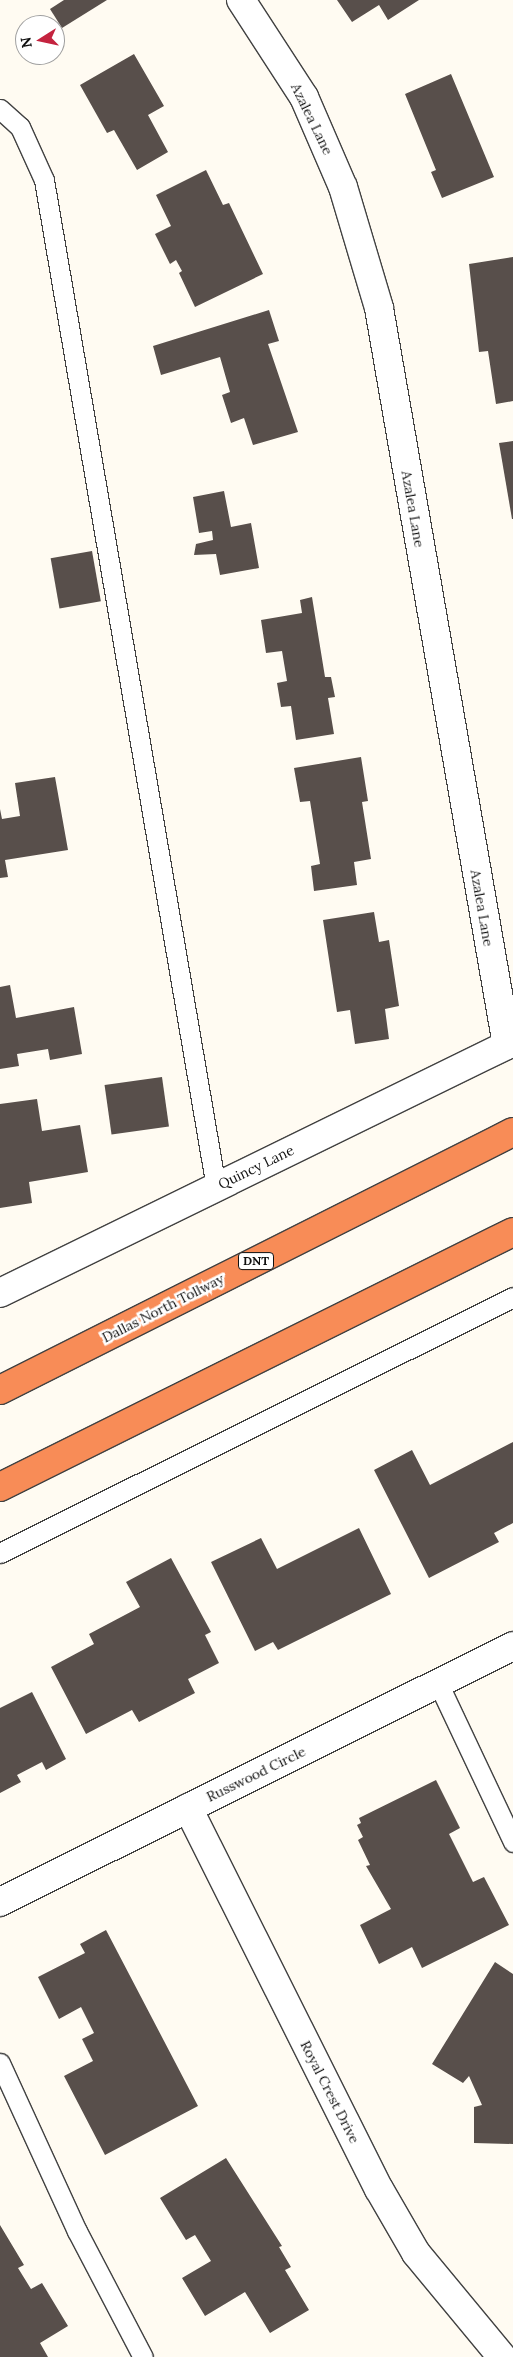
<!DOCTYPE html>
<style>
body{margin:0}
#map{position:relative;width:513px;height:2357px;overflow:hidden;background:#fffbf2;font-family:Lora,serif}
div>[style]{position:absolute}
.building>*{inset:0;background:#584f4b;transform-origin:0 0}
.roads{filter:drop-shadow(1px 0 #424242) drop-shadow(-1px 0 #424242) drop-shadow(0 1px #424242) drop-shadow(0 -1px #424242)}
.service>*{height:19px;margin:-9.5px;padding:0 9.5px;transform-origin:9.5px;border-radius:9.5px;background:#fff}
.minor>*{height:28px;margin:-14px;padding:0 14px;transform-origin:14px;border-radius:14px;background:#fff}
.tertiary>*{height:28px;margin:-14px;padding:0 14px;transform-origin:14px;border-radius:14px;background:#fff}
.motorway>*{height:28px;margin:-14px;padding:0 14px;transform-origin:14px;border-radius:14px;background:#f88c57}
span{translate:-50% -50%;white-space:nowrap;text-align:center;line-height:1.15;-webkit-text-stroke:5px #fff;paint-order:stroke}
.shield-label span{padding:1px 4px;background:#fff;border:1px solid;border-radius:4px;-webkit-text-stroke-width:0}
.shield-label{font-size:12px;color:#0f0f0f;font-weight:700}
.street-label{font-size:14px;color:#0f0f0f}
.north{position:absolute;left:15px;top:15px;width:50px;height:50px;box-sizing:border-box;background:#fff;border:1px solid #9f9f9f;border-radius:50%;rotate:260deg;font-size:14px;font-weight:700;line-height:20px;text-align:center;color:#0f0f0f}
.north::after{content:'';display:block;margin:auto;width:18px;height:22px;background:#c4233f;clip-path:polygon(50% 0,100% 100%,50% 72%,0 100%)}
</style>
<div id="map">
<div class="building">
<div style="clip-path:polygon(64px 0,107px 0,62px 28px,50px 9px)"></div>
<div style="clip-path:polygon(337px 0,419px 0,388px 20px,379px 5px,352px 22px)"></div>
<div style="clip-path:polygon(134px 54px,164px 106px,148px 115px,168px 152px,137px 170px,114px 130px,107px 133px,80px 85px)"></div>
<div style="clip-path:polygon(451px 74px,494px 177px,442px 198px,431px 172px,436px 170px,405px 94px)"></div>
<div style="clip-path:polygon(206px 170px,223px 205px,229px 203px,263px 274px,195px 307px,179px 273px,182px 271px,176px 260px,170px 264px,155px 234px,171px 226px,156px 195px)"></div>
<div style="clip-path:polygon(513px 257px,513px 401px,496px 404px,488px 351px,479px 352px,469px 264px)"></div>
<div style="clip-path:polygon(269px 310px,279px 341px,268px 344px,298px 432px,253px 445px,244px 418px,231px 423px,222px 395px,230px 392px,220px 357px,161px 375px,153px 346px)"></div>
<div style="clip-path:polygon(513px 441px,513px 519px,512px 519px,499px 443px)"></div>
<div style="clip-path:polygon(224px 491px,231px 527px,251px 523px,259px 568px,220px 575px,216px 554px,194px 555px,196px 544px,213px 540px,212px 531px,199px 533px,193px 497px)"></div>
<div style="left:92px;top:551px;width:51px;height:42px;rotate:80deg"></div>
<div style="clip-path:polygon(312px 597px,325px 677px,331px 677px,335px 697px,328px 698px,334px 734px,296px 740px,291px 706px,281px 707px,277px 683px,287px 681px,282px 651px,266px 653px,261px 620px,302px 613px,300px 600px)"></div>
<div style="clip-path:polygon(361px 757px,368px 801px,362px 802px,371px 859px,354px 862px,357px 885px,314px 891px,311px 866px,320px 864px,310px 801px,300px 802px,294px 768px)"></div>
<div style="clip-path:polygon(55px 777px,68px 850px,5px 860px,8px 877px,0 878px,0 809px,2px 819px,20px 816px,15px 783px)"></div>
<div style="clip-path:polygon(374px 912px,379px 942px,389px 940px,399px 1006px,385px 1009px,389px 1039px,355px 1044px,350px 1010px,337px 1012px,323px 920px)"></div>
<div style="clip-path:polygon(10px 985px,16px 1018px,74px 1007px,82px 1054px,50px 1060px,48px 1049px,17px 1054px,19px 1066px,0 1069px,0 987px)"></div>
<div style="left:162px;top:1077px;width:50px;height:58px;rotate:82deg"></div>
<div style="clip-path:polygon(37px 1099px,42px 1131px,80px 1125px,88px 1172px,29px 1182px,32px 1203px,0 1208px,0 1104px)"></div>
<div style="clip-path:polygon(513px 1442px,513px 1523px,494px 1533px,499px 1542px,429px 1578px,374px 1470px,412px 1450px,430px 1485px)"></div>
<div style="clip-path:polygon(359px 1528px,391px 1594px,278px 1650px,273px 1642px,255px 1651px,211px 1562px,261px 1538px,277px 1569px)"></div>
<div style="clip-path:polygon(171px 1558px,211px 1632px,205px 1635px,219px 1663px,188px 1679px,195px 1693px,139px 1722px,132px 1710px,86px 1734px,51px 1667px,94px 1644px,89px 1634px,140px 1607px,126px 1582px)"></div>
<div style="clip-path:polygon(32px 1692px,66px 1759px,46px 1770px,42px 1762px,17px 1775px,21px 1782px,0 1793px,0 1708px)"></div>
<div style="clip-path:polygon(436px 1780px,460px 1828px,449px 1834px,473px 1882px,484px 1877px,509px 1925px,422px 1968px,412px 1947px,379px 1964px,360px 1925px,391px 1909px,366px 1866px,370px 1865px,358px 1840px,363px 1837px,357px 1825px,361px 1823px,359px 1818px)"></div>
<div style="clip-path:polygon(106px 1930px,198px 2106px,105px 2155px,64px 2076px,93px 2061px,82px 2039px,94px 2033px,81px 2007px,59px 2019px,38px 1977px,85px 1953px,80px 1944px)"></div>
<div style="clip-path:polygon(495px 1962px,513px 1974px,513px 2144px,474px 2143px,474px 2107px,482px 2105px,469px 2076px,463px 2083px,432px 2064px)"></div>
<div style="clip-path:polygon(226px 2158px,282px 2246px,279px 2247px,291px 2267px,285px 2270px,309px 2310px,270px 2333px,245px 2292px,205px 2316px,182px 2278px,211px 2261px,195px 2235px,186px 2240px,160px 2198px)"></div>
<div style="clip-path:polygon(0 2225px,24px 2265px,18px 2268px,31px 2289px,42px 2283px,68px 2326px,40px 2343px,48px 2357px,0 2357px)"></div>
</div>
<div class="roads">
<div class="service">
<div style="left:0;top:109px;width:27px;rotate:42deg"></div>
<div style="left:20px;top:127px;width:58px;rotate:65.6deg"></div>
<div style="left:44px;top:180px;width:1022px;rotate:80.31deg"></div>
<div style="left:0;top:1553px;width:573px;rotate:-26.52deg"></div>
<div style="left:438px;top:1683px;width:176px;rotate:64.7deg"></div>
<div style="left:0;top:2063px;width:185px;rotate:65.4deg"></div>
<div style="left:77px;top:2231px;width:142px;rotate:62.4deg"></div>
</div>
<div class="minor">
<div style="left:241px;top:0;width:116px;rotate:57deg"></div>
<div style="left:304px;top:97px;width:98px;rotate:66.6deg"></div>
<div style="left:343px;top:187px;width:126px;rotate:73.4deg"></div>
<div style="left:379px;top:308px;width:748px;rotate:80.15deg"></div>
<div style="left:188px;top:1808px;width:426px;rotate:63.4deg"></div>
<div style="left:379px;top:2189px;width:74px;rotate:60deg"></div>
<div style="left:416px;top:2253px;width:135px;rotate:50.4deg"></div>
<div style="left:0;top:1902px;width:573px;rotate:-26.52deg"></div>
</div>
<div class="tertiary">
<div style="left:0;top:1293px;width:571px;rotate:-26.07deg"></div>
</div>
<div class="motorway">
<div style="left:0;top:1390px;width:574px;rotate:-26.7deg"></div>
<div style="left:0;top:1487px;width:573px;rotate:-26.43deg"></div>
</div>
</div>
<div class="shield-label">
<span style="left:256px;top:1261px">DNT</span>
</div>
<div class="street-label">
<span style="left:312px;top:119px;rotate:64deg">Azalea Lane</span>
<span style="left:413px;top:509px;rotate:80deg">Azalea Lane</span>
<span style="left:482px;top:908px;rotate:80deg">Azalea Lane</span>
<span style="left:256px;top:1167px;rotate:-26deg">Quincy Lane</span>
<span style="left:163px;top:1308px;rotate:-27deg">Dallas North Tollway</span>
<span style="left:256px;top:1774px;rotate:-26deg">Russwood Circle</span>
<span style="left:330px;top:2092px;rotate:63deg">Royal Crest Drive</span>
</div>
<div class="north">N</div>
</div>
